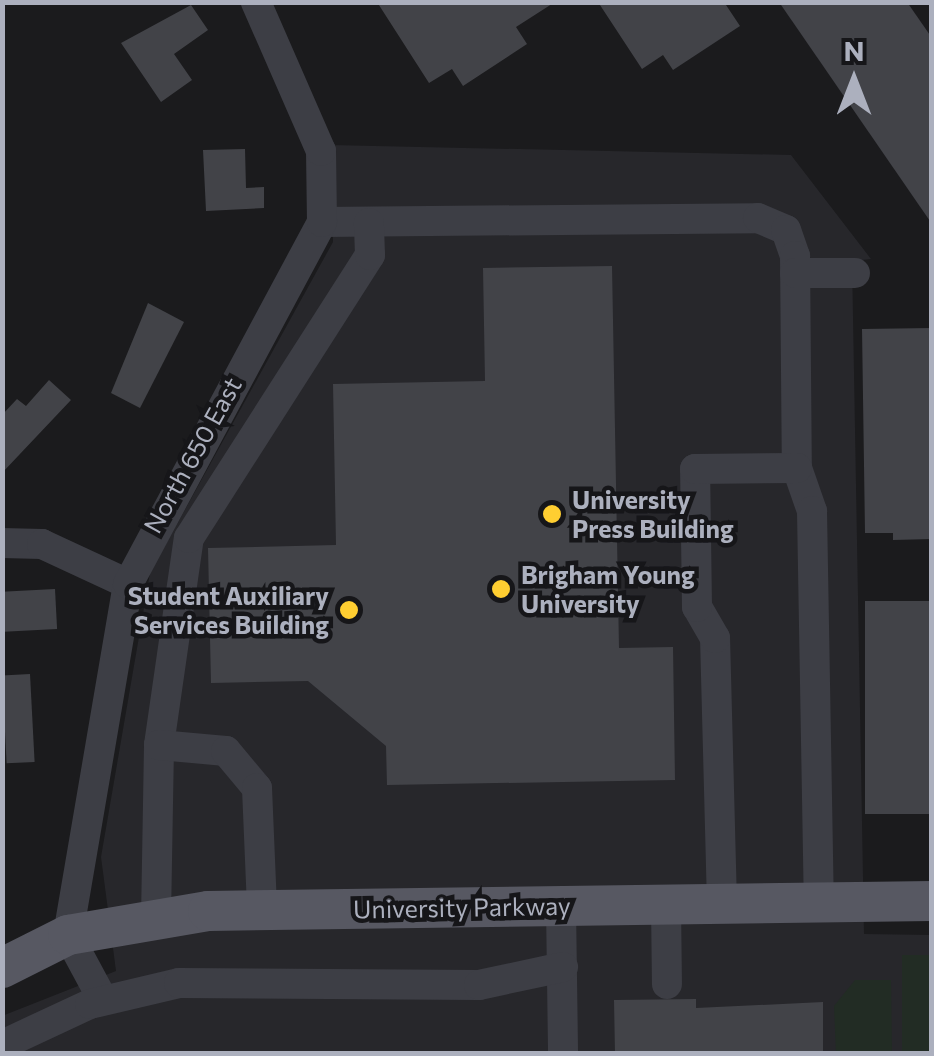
<!DOCTYPE html>
<style>
body{margin:0}
#map{position:relative;width:934px;height:1056px;overflow:hidden;background:#1b1b1d;font-family:Commissioner,sans-serif}
div>[style]{position:absolute}
.built>*{inset:0;background:#27272b}
.green>*{inset:0;background:#222c24;transform-origin:0 0}
.building>*{inset:0;background:#424348;transform-origin:0 0}
.minor>*{height:30px;margin:-15px;padding:0 15px;transform-origin:15px;border-radius:15px;background:#3d3e45}
.major>*{height:40px;margin:-20px;padding:0 20px;transform-origin:20px;border-radius:20px;background:#575862}
.dots>*{width:28px;height:28px;translate:-50% -50%;box-sizing:border-box;border:5px solid #161619;border-radius:50%}
span{translate:-50% -50%;white-space:nowrap;text-align:center;line-height:1.15;-webkit-text-stroke:9px #161619;paint-order:stroke}
.street-label{font-size:25px;color:#acb0be}
.poi-label{font-size:25px;color:#acb0be;font-weight:700}
.left{translate:0 -50%;text-align:left}
.right{translate:-100% -50%;text-align:right}
.frame{position:absolute;inset:0;border:5px solid #acb0be;pointer-events:none}
.north{position:absolute;left:804px;top:30px;width:100px;height:100px;-webkit-text-stroke:8px #161619;paint-order:stroke;rotate:0deg;font-size:28px;font-weight:700;line-height:40px;text-align:center;color:#acb0be}
.north::after{content:'';display:block;margin:auto;width:35px;height:45px;background:#acb0be;clip-path:polygon(50% 0,100% 100%,50% 72%,0 100%)}
</style>
<div id="map">
<div class="built">
<div style="clip-path:polygon(330px 145px,791px 155px,871px 259px,852px 261px,864px 934px,931px 935px,931px 1053px,3px 1054px,2px 1016px,116px 971px,101px 857px,150px 573px,333px 242px)"></div>
</div>
<div class="green">
<div style="left:931px;top:955px;width:98px;height:29px;rotate:90deg"></div>
<div style="clip-path:polygon(855px 980px,891px 980px,892px 1053px,836px 1053px,834px 1006px)"></div>
</div>
<div class="building">
<div style="clip-path:polygon(377px 2px,555px 2px,516px 27px,527px 44px,463px 86px,452px 69px,429px 83px)"></div>
<div style="clip-path:polygon(598px 2px,724px 2px,740px 26px,673px 70px,663px 55px,642px 69px)"></div>
<div style="clip-path:polygon(779px 2px,907px 2px,932px 38px,932px 224px)"></div>
<div style="clip-path:polygon(191px 5px,208px 30px,174px 54px,192px 80px,161px 102px,121px 43px)"></div>
<div style="clip-path:polygon(245px 149px,246px 188px,264px 187px,264px 208px,206px 211px,203px 150px)"></div>
<div style="clip-path:polygon(612px 266px,619px 648px,673px 647px,675px 780px,387px 785px,386px 746px,308px 681px,211px 683px,208px 548px,336px 545px,333px 384px,485px 381px,483px 268px)"></div>
<div style="clip-path:polygon(148px 303px,184px 322px,140px 408px,111px 393px)"></div>
<div style="clip-path:polygon(932px 328px,932px 539px,893px 540px,893px 533px,865px 533px,862px 329px)"></div>
<div style="clip-path:polygon(49px 380px,71px 400px,2px 473px,2px 415px,17px 399px,26px 406px)"></div>
<div style="left:55px;top:589px;width:40px;height:53px;rotate:87deg"></div>
<div style="left:932px;top:601px;width:213px;height:67px;rotate:90deg"></div>
<div style="left:30px;top:674px;width:88px;height:28px;rotate:87deg"></div>
<div style="clip-path:polygon(696px 999px,696px 1008px,823px 1002px,823px 1054px,615px 1054px,614px 1000px)"></div>
</div>
<div class="minor">
<div style="left:322px;top:222px;width:436px;rotate:-0.5deg"></div>
<div style="left:758px;top:218px;width:30px;rotate:23deg"></div>
<div style="left:786px;top:230px;width:28px;rotate:71deg"></div>
<div style="left:795px;top:256px;width:212px;rotate:89.5deg"></div>
<div style="left:797px;top:468px;width:46px;rotate:70.8deg"></div>
<div style="left:812px;top:511px;width:391px;rotate:89deg"></div>
<div style="left:795px;top:273px;width:60px"></div>
<div style="left:2px;top:543px;width:40px;rotate:1.4deg"></div>
<div style="left:42px;top:544px;width:95px;rotate:24.9deg"></div>
<div style="left:159px;top:745px;width:209px;rotate:-81.8deg"></div>
<div style="left:189px;top:538px;width:336px;rotate:-57.4deg"></div>
<div style="left:370px;top:255px;width:32px;rotate:-92deg"></div>
<div style="left:722px;top:904px;width:266px;rotate:-91.5deg"></div>
<div style="left:715px;top:638px;width:36px;rotate:-120deg"></div>
<div style="left:697px;top:607px;width:138px;rotate:-90.8deg"></div>
<div style="left:695px;top:469px;width:102px;rotate:-0.6deg"></div>
<div style="left:666px;top:905px;width:79px;rotate:89.3deg"></div>
<div style="left:561px;top:906px;width:148px;rotate:89.2deg"></div>
<div style="left:156px;top:918px;width:173px;rotate:-89deg"></div>
<div style="left:159px;top:745px;width:67px;rotate:5.1deg"></div>
<div style="left:226px;top:751px;width:48px;rotate:50deg"></div>
<div style="left:257px;top:788px;width:121px;rotate:87.6deg"></div>
<div style="left:103px;top:1000px;width:74px;rotate:-118.3deg"></div>
<div style="left:68px;top:935px;width:356px;rotate:-80.3deg"></div>
<div style="left:128px;top:584px;width:411px;rotate:-61.8deg"></div>
<div style="left:322px;top:222px;width:71px;rotate:-90.8deg"></div>
<div style="left:321px;top:151px;width:163px;rotate:-113.6deg"></div>
<div style="left:2px;top:1045px;width:97px;rotate:-25deg"></div>
<div style="left:90px;top:1004px;width:91px;rotate:-13.3deg"></div>
<div style="left:179px;top:983px;width:300px;rotate:0.4deg"></div>
<div style="left:479px;top:985px;width:86px;rotate:-12.1deg"></div>
</div>
<div class="major">
<div style="left:2px;top:968px;width:74px;rotate:-26.6deg"></div>
<div style="left:68px;top:935px;width:142px;rotate:-9.7deg"></div>
<div style="left:208px;top:911px;width:724px;rotate:-0.79deg"></div>
</div>
<div class="dots">
<div style="left:552px;top:514px;background:#ffce31"></div>
<div style="left:501px;top:589px;background:#ffce31"></div>
<div style="left:349px;top:610px;background:#ffce31"></div>
</div>
<div class="street-label">
<span style="left:192px;top:455px;rotate:-61deg">North 650 East</span>
<span style="left:462px;top:907px;rotate:-1deg">University Parkway</span>
</div>
<div class="poi-label">
<span class="left" style="left:572px;top:514px">University<br>Press Building</span>
<span class="left" style="left:521px;top:589px">Brigham Young<br>University</span>
<span class="right" style="left:329px;top:610px">Student Auxiliary<br>Services Building</span>
</div>
<div class="frame"></div>
<div class="north">N</div>
</div>
